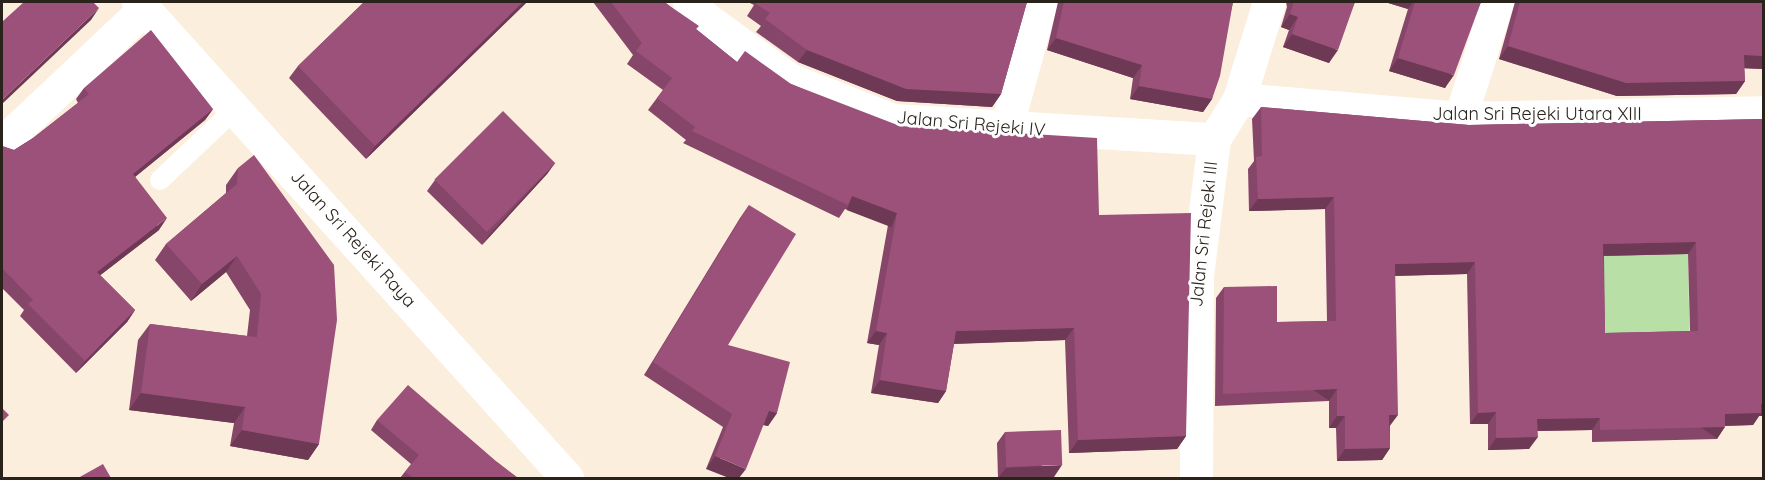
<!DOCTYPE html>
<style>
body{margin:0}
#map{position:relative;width:1765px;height:480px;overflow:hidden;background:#fceedc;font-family:Quicksand,sans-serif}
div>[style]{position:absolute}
.green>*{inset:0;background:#b7dfa6;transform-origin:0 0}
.service>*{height:20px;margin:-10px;padding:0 10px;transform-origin:10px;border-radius:10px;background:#fff}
.minor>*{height:33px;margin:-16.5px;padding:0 16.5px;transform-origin:16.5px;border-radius:16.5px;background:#fff}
.wall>*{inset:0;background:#864669}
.shaded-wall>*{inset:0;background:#6d3955;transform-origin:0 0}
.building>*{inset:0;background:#9c517a;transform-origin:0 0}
span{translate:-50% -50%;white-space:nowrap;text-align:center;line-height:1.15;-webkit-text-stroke:6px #fefefe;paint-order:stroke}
.street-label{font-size:18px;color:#29231b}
.frame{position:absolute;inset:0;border:3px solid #29231b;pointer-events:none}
</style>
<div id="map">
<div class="green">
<div style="left:1688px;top:254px;width:89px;height:93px;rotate:89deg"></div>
</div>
<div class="service">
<div style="left:160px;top:180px;width:103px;rotate:-43.4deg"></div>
</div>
<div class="minor">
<div style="left:138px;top:2px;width:641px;rotate:47.97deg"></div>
<div style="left:689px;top:2px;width:21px;rotate:45deg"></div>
<div style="left:704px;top:17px;width:105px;rotate:36.1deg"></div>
<div style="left:789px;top:79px;width:112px;rotate:21.5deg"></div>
<div style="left:893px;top:120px;width:322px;rotate:3.4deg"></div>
<div style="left:1239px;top:99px;width:222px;rotate:4.9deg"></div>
<div style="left:1460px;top:118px;width:304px;rotate:-1.1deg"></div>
<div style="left:1460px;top:118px;width:122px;rotate:-72.3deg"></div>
<div style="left:1006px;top:128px;width:131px;rotate:-74.5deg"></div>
<div style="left:2px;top:143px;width:195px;rotate:-43.3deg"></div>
<div style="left:1196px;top:478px;width:202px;rotate:-89.7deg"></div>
<div style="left:1197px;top:276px;width:138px;rotate:-82.9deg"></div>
<div style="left:1214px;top:139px;width:47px;rotate:-58deg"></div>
<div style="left:1239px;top:99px;width:102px;rotate:-72.8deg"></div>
</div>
<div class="wall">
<div style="clip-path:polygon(364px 2px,527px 2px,366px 159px,289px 78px,298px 66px)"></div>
<div style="clip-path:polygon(593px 2px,667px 2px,666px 3px,696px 29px,737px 62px,791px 84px,1099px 215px,1186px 436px,1177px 449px,1069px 453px,1065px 340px,954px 344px,946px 391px,938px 403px,871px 393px,879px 345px,867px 343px,888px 225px,845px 209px,839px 218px,683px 143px,686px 140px,648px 110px,663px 90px,627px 64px,633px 55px)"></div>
<div style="clip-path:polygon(748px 2px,1027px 2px,1001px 94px,992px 107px,897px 101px,798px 62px,756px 32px,761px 26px,747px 16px,754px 5px)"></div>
<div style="clip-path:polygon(1058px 2px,1233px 2px,1212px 99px,1203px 112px,1130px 99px,1133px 78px,1047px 50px)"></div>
<div style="clip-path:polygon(1286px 2px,1355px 2px,1329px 63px,1283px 47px,1289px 30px,1281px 27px,1287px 7px)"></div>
<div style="clip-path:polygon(1385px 2px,1481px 2px,1445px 88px,1389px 71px,1408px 9px)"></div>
<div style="clip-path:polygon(1515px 2px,1764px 2px,1764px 69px,1744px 68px,1745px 81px,1736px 94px,1617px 96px,1499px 59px)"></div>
<div style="clip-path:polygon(84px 88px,213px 109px,205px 120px,135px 177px,159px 230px,100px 275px,135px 310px,127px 322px,76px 373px,20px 316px,24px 310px,2px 288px,2px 146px,14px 150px,33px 138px,78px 103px,76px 99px)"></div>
<div style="clip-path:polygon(evenodd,1261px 107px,1469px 125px,1764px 119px,1764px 416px,1759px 416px,1753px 425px,1725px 426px,1717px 439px,1592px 442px,1592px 430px,1537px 431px,1529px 449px,1488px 450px,1488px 424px,1470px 424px,1467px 274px,1395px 276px,1390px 427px,1390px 448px,1382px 460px,1337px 461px,1336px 428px,1329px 428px,1329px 401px,1215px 406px,1216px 298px,1224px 287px,1277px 322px,1327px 321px,1325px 209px,1249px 211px,1248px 169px,1254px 161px,1252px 119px,1261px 107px,1688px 254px,1690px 331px,1605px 333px,1604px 256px,1688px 254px)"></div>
<div style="clip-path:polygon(555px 163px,547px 174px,482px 245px,427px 191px,435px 180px)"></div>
<div style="clip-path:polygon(238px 168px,319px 444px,308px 460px,230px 446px,234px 423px,129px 410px,138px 340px,150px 324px,247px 336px,250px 310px,226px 272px,191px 301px,155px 260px,166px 244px,226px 193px,226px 185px)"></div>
<div style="clip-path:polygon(749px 205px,728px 345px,777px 413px,768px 426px,763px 425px,706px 469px,723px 427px,644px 375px,740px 218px)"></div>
<div style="clip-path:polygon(377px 420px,497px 462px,518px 478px,400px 478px,411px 464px,371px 430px)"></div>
<div style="clip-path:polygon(1005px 432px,1054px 477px,998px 478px,997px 443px)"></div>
</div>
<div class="shaded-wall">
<div style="clip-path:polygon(523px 2px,527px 2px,366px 159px,375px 146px)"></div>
<div style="clip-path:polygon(1385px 2px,1413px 2px,1408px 9px)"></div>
<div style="clip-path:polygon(99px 8px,91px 20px,2px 104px,2px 100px)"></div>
<div style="clip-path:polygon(1290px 14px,1298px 17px,1289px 30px,1281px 27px)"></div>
<div style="clip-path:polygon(1292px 34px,1338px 50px,1329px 63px,1283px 47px)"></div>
<div style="clip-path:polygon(1056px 38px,1142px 65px,1133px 78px,1047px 50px)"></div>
<div style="clip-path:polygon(1508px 46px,1745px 81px,1736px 94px,1617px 96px,1499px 59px)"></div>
<div style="clip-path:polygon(807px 50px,1001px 94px,992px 107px,897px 101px,798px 62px)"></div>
<div style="clip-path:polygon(1744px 55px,1764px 56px,1764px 69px,1735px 68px)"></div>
<div style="clip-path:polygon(1398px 58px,1454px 75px,1445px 88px,1389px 71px)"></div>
<div style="clip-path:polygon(1139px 86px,1212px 99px,1203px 112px,1130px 99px)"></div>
<div style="clip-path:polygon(213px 109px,205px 120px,125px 185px,133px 174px)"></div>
<div style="clip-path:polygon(555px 163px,547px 174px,482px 245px,490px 234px)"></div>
<div style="left:852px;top:196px;width:48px;height:15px;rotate:21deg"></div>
<div style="clip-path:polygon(1334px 197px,1325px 209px,1249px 211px,1258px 199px)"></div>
<div style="clip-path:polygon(167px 218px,159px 230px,89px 284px,97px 272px)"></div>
<div style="clip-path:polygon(1696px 242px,1688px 254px,1595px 256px,1603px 244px)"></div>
<div style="clip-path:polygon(237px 256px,226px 272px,191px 301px,202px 284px)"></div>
<div style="clip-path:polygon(1475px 262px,1467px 274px,1387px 276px,1395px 264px)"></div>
<div style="clip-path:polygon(135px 310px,127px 322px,76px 373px,85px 361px)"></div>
<div style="clip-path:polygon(1074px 328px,1065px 340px,947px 344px,956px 331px)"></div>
<div style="clip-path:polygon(876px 331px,887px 333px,879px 345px,867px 343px)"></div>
<div style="clip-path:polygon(880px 380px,946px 391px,938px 403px,871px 393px)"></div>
<div style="left:1337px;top:389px;width:14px;height:114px;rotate:124deg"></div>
<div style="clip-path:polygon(141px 393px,245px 407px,234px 423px,129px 410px)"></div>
<div style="clip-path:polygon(1761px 404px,1764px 404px,1764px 416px,1759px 416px,1753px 425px,1716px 426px,1725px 414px)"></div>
<div style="clip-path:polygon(769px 411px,777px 413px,768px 426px,760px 424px)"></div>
<div style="clip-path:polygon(1496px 412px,1488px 424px,1470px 424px,1478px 413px)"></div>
<div style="clip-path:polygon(1389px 415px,1398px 415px,1389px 427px)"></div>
<div style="clip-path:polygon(1337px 416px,1345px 416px,1336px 428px,1329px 428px)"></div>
<div style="clip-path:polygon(1600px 418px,1592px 430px,1529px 431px,1537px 419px)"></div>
<div style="left:1725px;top:427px;width:14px;height:125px;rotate:124deg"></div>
<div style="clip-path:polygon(242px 430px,319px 444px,308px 460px,230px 446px)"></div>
<div style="clip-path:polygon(1186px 436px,1177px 449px,1069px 453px,1078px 440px)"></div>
<div style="clip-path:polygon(1538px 437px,1529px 449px,1488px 450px,1496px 438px)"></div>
<div style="clip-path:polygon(1390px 448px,1382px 460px,1337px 461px,1345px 449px)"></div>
<div style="clip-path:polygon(715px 456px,746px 469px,739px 478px,729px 478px,706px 469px)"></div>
<div style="clip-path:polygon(1062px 465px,1054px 477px,998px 478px,1006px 468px)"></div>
</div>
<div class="building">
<div style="clip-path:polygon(24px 2px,93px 2px,99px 8px,2px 100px,2px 19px,3px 21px)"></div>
<div style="clip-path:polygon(364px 2px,523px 2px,375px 146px,298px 66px)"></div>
<div style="clip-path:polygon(611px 2px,664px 2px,699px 26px,696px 29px,737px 62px,745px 51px,791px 84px,900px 126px,1097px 138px,1099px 215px,1191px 213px,1186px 436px,1078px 440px,1074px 328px,956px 331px,946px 391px,880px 380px,887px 333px,876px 331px,897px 213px,852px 196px,848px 205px,692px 131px,695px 127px,657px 98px,672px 78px,636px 51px,642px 43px)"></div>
<div style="clip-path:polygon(757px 2px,1027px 2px,1001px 94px,906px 89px,807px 50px,765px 19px,770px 13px,756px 4px)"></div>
<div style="clip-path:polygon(1064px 2px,1233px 2px,1220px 76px,1212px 99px,1139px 86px,1142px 65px,1056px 38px)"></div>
<div style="clip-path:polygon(1294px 2px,1355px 2px,1338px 50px,1292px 34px,1298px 17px,1290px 14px)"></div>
<div style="clip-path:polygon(1415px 2px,1481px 2px,1454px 75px,1398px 58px)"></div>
<div style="clip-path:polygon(1520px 2px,1764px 2px,1764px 56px,1744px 55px,1745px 81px,1626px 83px,1508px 46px)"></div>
<div style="clip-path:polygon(151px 30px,213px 109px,133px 174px,167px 218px,97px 272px,135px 310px,85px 361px,28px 304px,33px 300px,2px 268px,2px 146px,14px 150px,33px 138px,89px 94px,84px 88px)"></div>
<div style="clip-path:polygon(evenodd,1261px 107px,1469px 125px,1764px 119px,1764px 404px,1761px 404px,1761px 413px,1725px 414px,1725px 427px,1600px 430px,1600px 418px,1537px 419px,1538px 437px,1496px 438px,1496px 412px,1478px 413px,1475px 262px,1395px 264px,1398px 415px,1389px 415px,1390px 448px,1345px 449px,1345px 416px,1337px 416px,1337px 389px,1223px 394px,1224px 287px,1277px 286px,1277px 322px,1336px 321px,1334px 197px,1258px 199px,1256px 157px,1262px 156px,1261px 107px,1696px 242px,1698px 331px,1605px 333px,1603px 244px,1696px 242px)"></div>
<div style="left:503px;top:111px;width:74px;height:97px;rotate:45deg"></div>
<div style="clip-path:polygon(254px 155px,334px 265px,337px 320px,319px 444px,242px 430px,245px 407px,141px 393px,150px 324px,257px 337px,261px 294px,237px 256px,202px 284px,166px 244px,237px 184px,238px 168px)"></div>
<div style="clip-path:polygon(749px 205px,796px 234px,728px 345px,790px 362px,777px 413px,769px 411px,746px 469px,715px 456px,732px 414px,653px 362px)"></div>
<div style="clip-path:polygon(408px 385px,497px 462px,518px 478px,414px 478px,405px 472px,419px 455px,377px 420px)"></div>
<div style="clip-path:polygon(2px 408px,9px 415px,2px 422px)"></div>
<div style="left:1061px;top:430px;width:35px;height:56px;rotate:88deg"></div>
<div style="clip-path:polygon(103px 464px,111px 478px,78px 478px)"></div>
</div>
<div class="street-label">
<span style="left:1537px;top:114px">Jalan Sri Rejeki Utara XIII</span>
<span style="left:971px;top:124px;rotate:5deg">Jalan Sri Rejeki IV</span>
<span style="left:1204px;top:234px;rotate:-84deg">Jalan Sri Rejeki III</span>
<span style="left:353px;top:239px;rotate:48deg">Jalan Sri Rejeki Raya</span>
</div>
<div class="frame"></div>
</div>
